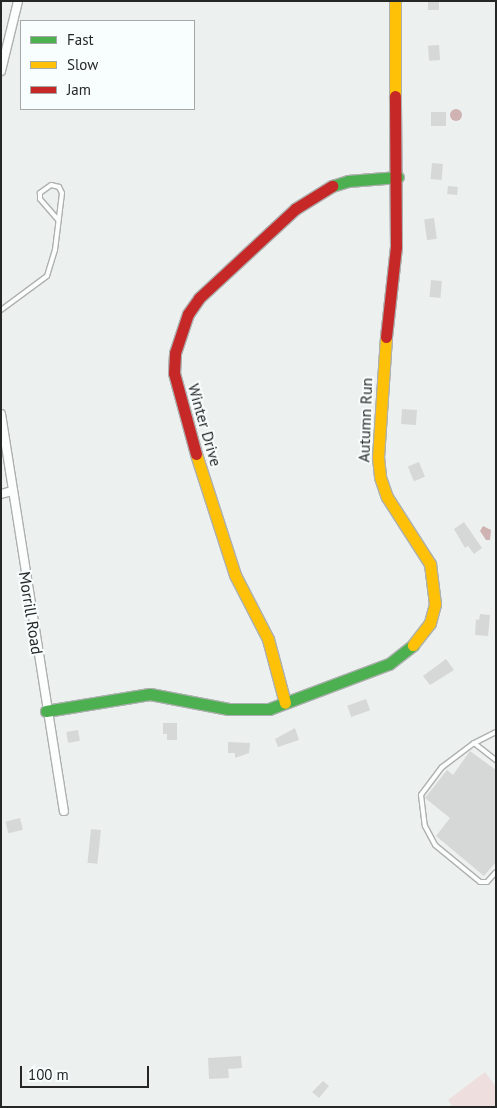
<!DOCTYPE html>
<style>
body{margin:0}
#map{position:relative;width:497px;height:1108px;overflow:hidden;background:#ecf0ef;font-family:"PT Sans",sans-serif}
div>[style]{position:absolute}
.green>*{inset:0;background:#eededd}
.water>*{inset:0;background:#cfb2b2}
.round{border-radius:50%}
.building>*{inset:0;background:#d5d8d7;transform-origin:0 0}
.roads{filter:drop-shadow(1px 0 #adb0af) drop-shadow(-1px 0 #adb0af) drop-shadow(0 1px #adb0af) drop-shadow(0 -1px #adb0af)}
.lane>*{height:4px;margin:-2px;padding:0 2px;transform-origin:2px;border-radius:2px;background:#fcfdfd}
.street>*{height:8px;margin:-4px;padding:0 4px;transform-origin:4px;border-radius:4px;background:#fcfdfd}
.fast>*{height:11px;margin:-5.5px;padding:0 5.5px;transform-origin:5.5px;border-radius:5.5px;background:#4caf50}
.slow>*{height:11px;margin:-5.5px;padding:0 5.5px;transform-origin:5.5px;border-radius:5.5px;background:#ffc107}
.jam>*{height:11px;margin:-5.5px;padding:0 5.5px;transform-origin:5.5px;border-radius:5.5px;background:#c62828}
span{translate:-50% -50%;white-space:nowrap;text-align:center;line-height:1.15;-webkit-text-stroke:4px #f8fefd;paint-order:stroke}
.street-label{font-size:16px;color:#252727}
.frame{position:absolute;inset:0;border:2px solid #252727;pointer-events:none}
.legend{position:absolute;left:20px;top:20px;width:175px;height:90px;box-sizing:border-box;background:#f8fefd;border:1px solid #a4a8a7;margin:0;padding:6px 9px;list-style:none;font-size:15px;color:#252727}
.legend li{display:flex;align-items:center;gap:10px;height:25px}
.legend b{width:25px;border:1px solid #a4a8a7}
.scale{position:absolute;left:20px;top:1066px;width:129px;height:22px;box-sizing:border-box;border:2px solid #252727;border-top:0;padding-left:6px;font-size:15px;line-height:18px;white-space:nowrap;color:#252727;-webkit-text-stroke:4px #f8fefd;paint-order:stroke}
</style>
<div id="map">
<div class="green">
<div style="clip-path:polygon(485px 1072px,496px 1087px,496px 1107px,453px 1107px,448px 1100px)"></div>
</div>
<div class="water">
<div class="round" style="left:450px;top:109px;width:12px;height:12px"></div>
<div style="clip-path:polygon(483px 526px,491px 530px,490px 540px,486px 540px,480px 531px)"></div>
</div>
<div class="building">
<div style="left:428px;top:1px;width:11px;height:9px"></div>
<div style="left:439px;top:45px;width:15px;height:11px;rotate:86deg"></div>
<div style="left:431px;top:112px;width:15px;height:14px"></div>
<div style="left:432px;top:163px;width:11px;height:16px;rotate:5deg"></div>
<div style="left:448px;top:186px;width:10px;height:8px;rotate:6deg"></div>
<div style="left:434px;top:218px;width:21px;height:10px;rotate:82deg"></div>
<div style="left:431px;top:280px;width:11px;height:17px;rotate:5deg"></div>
<div style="left:402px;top:409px;width:15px;height:15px;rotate:4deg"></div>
<div style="left:419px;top:462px;width:16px;height:12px;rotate:68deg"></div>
<div style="clip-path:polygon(464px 522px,482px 548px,474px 554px,468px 546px,465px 548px,454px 529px)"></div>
<div style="clip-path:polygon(480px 614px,490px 615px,488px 636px,475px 635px,476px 619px,479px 620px)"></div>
<div style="clip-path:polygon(446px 659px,454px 670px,430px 685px,423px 676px)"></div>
<div style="left:366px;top:699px;width:12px;height:20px;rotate:70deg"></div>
<div style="clip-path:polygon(163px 723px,177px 723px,177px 740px,167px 740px,167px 734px,163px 734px)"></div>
<div style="clip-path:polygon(295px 728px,299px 740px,278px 747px,275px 739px)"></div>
<div style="left:78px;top:730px;width:11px;height:12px;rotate:80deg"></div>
<div style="clip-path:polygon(228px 742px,250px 743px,249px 753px,235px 758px,235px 753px,228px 753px)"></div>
<div style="clip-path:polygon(470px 751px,496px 770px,496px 862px,484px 876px,436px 836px,450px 818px,425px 798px,447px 770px,453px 775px)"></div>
<div style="left:20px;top:818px;width:12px;height:15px;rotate:76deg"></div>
<div style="left:91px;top:829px;width:10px;height:34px;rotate:6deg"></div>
<div style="clip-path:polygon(241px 1056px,242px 1068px,228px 1069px,229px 1078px,209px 1079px,208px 1058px)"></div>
<div style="clip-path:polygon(323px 1081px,329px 1086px,319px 1098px,312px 1092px)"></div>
</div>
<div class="roads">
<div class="lane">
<div style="left:1px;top:310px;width:57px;rotate:-36.5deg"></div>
<div style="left:47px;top:276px;width:27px;rotate:-73deg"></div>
<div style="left:55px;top:250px;width:57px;rotate:-83deg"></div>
<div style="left:62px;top:193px;width:7px;rotate:-117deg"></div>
<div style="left:59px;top:187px;width:8px;rotate:-166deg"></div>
<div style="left:51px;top:185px;width:14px;rotate:144deg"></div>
<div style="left:40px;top:193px;width:6px;rotate:90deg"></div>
<div style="left:40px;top:199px;width:28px;rotate:49deg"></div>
<div style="left:496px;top:732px;width:25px;rotate:153deg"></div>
<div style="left:474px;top:743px;width:40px;rotate:143deg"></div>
<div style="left:442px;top:767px;width:35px;rotate:127deg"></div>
<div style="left:421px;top:795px;width:31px;rotate:83deg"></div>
<div style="left:425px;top:826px;width:21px;rotate:62deg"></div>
<div style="left:435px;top:845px;width:58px;rotate:39.4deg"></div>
<div style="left:480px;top:882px;width:7px"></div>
<div style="left:487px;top:882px;width:13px;rotate:-48deg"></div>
<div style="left:474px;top:743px;width:28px;rotate:38deg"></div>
</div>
<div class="street">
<div style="left:1px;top:71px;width:72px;rotate:-76.3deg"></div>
<div style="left:1px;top:414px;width:402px;rotate:81deg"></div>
<div style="left:1px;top:494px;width:11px;rotate:-15deg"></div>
</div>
<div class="fast">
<div style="left:332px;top:186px;width:17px;rotate:-17deg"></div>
<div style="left:348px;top:181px;width:50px;rotate:-4.6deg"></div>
<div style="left:46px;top:711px;width:105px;rotate:-9.3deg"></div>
<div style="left:150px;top:694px;width:80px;rotate:10.8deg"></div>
<div style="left:229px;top:709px;width:40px"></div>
<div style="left:269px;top:709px;width:128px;rotate:-20.6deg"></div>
<div style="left:389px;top:664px;width:31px;rotate:-38deg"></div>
</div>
<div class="slow">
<div style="left:395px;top:1px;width:95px;rotate:90deg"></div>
<div style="left:386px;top:337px;width:120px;rotate:93.8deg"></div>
<div style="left:378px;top:457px;width:20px;rotate:84deg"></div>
<div style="left:380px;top:477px;width:21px;rotate:71deg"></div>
<div style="left:387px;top:497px;width:80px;rotate:57.3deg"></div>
<div style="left:430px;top:564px;width:40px;rotate:82.9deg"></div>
<div style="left:435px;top:604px;width:20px;rotate:105deg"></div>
<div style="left:430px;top:623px;width:28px;rotate:128deg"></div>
<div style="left:196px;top:454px;width:127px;rotate:72.1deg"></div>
<div style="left:235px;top:575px;width:72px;rotate:62.7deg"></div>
<div style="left:268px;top:639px;width:66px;rotate:75.1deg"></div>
</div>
<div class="jam">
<div style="left:386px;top:337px;width:91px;rotate:-83.7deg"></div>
<div style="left:396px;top:247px;width:151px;rotate:-90.4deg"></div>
<div style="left:196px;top:454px;width:84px;rotate:-105.2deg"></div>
<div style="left:174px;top:373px;width:20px;rotate:-87deg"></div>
<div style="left:175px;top:353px;width:41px;rotate:-71.6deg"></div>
<div style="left:188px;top:314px;width:19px;rotate:-55deg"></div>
<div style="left:199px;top:298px;width:131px;rotate:-42.8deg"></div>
<div style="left:295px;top:209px;width:44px;rotate:-31.9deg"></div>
</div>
</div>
<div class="street-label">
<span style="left:365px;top:420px;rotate:-88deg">Autumn Run</span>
<span style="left:205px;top:425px;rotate:74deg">Winter Drive</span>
<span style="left:31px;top:613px;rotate:81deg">Morrill Road</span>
</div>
<div class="frame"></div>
<ul class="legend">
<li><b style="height:6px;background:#4caf50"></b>Fast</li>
<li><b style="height:6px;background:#ffc107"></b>Slow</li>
<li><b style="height:6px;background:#c62828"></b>Jam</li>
</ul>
<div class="scale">100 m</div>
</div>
